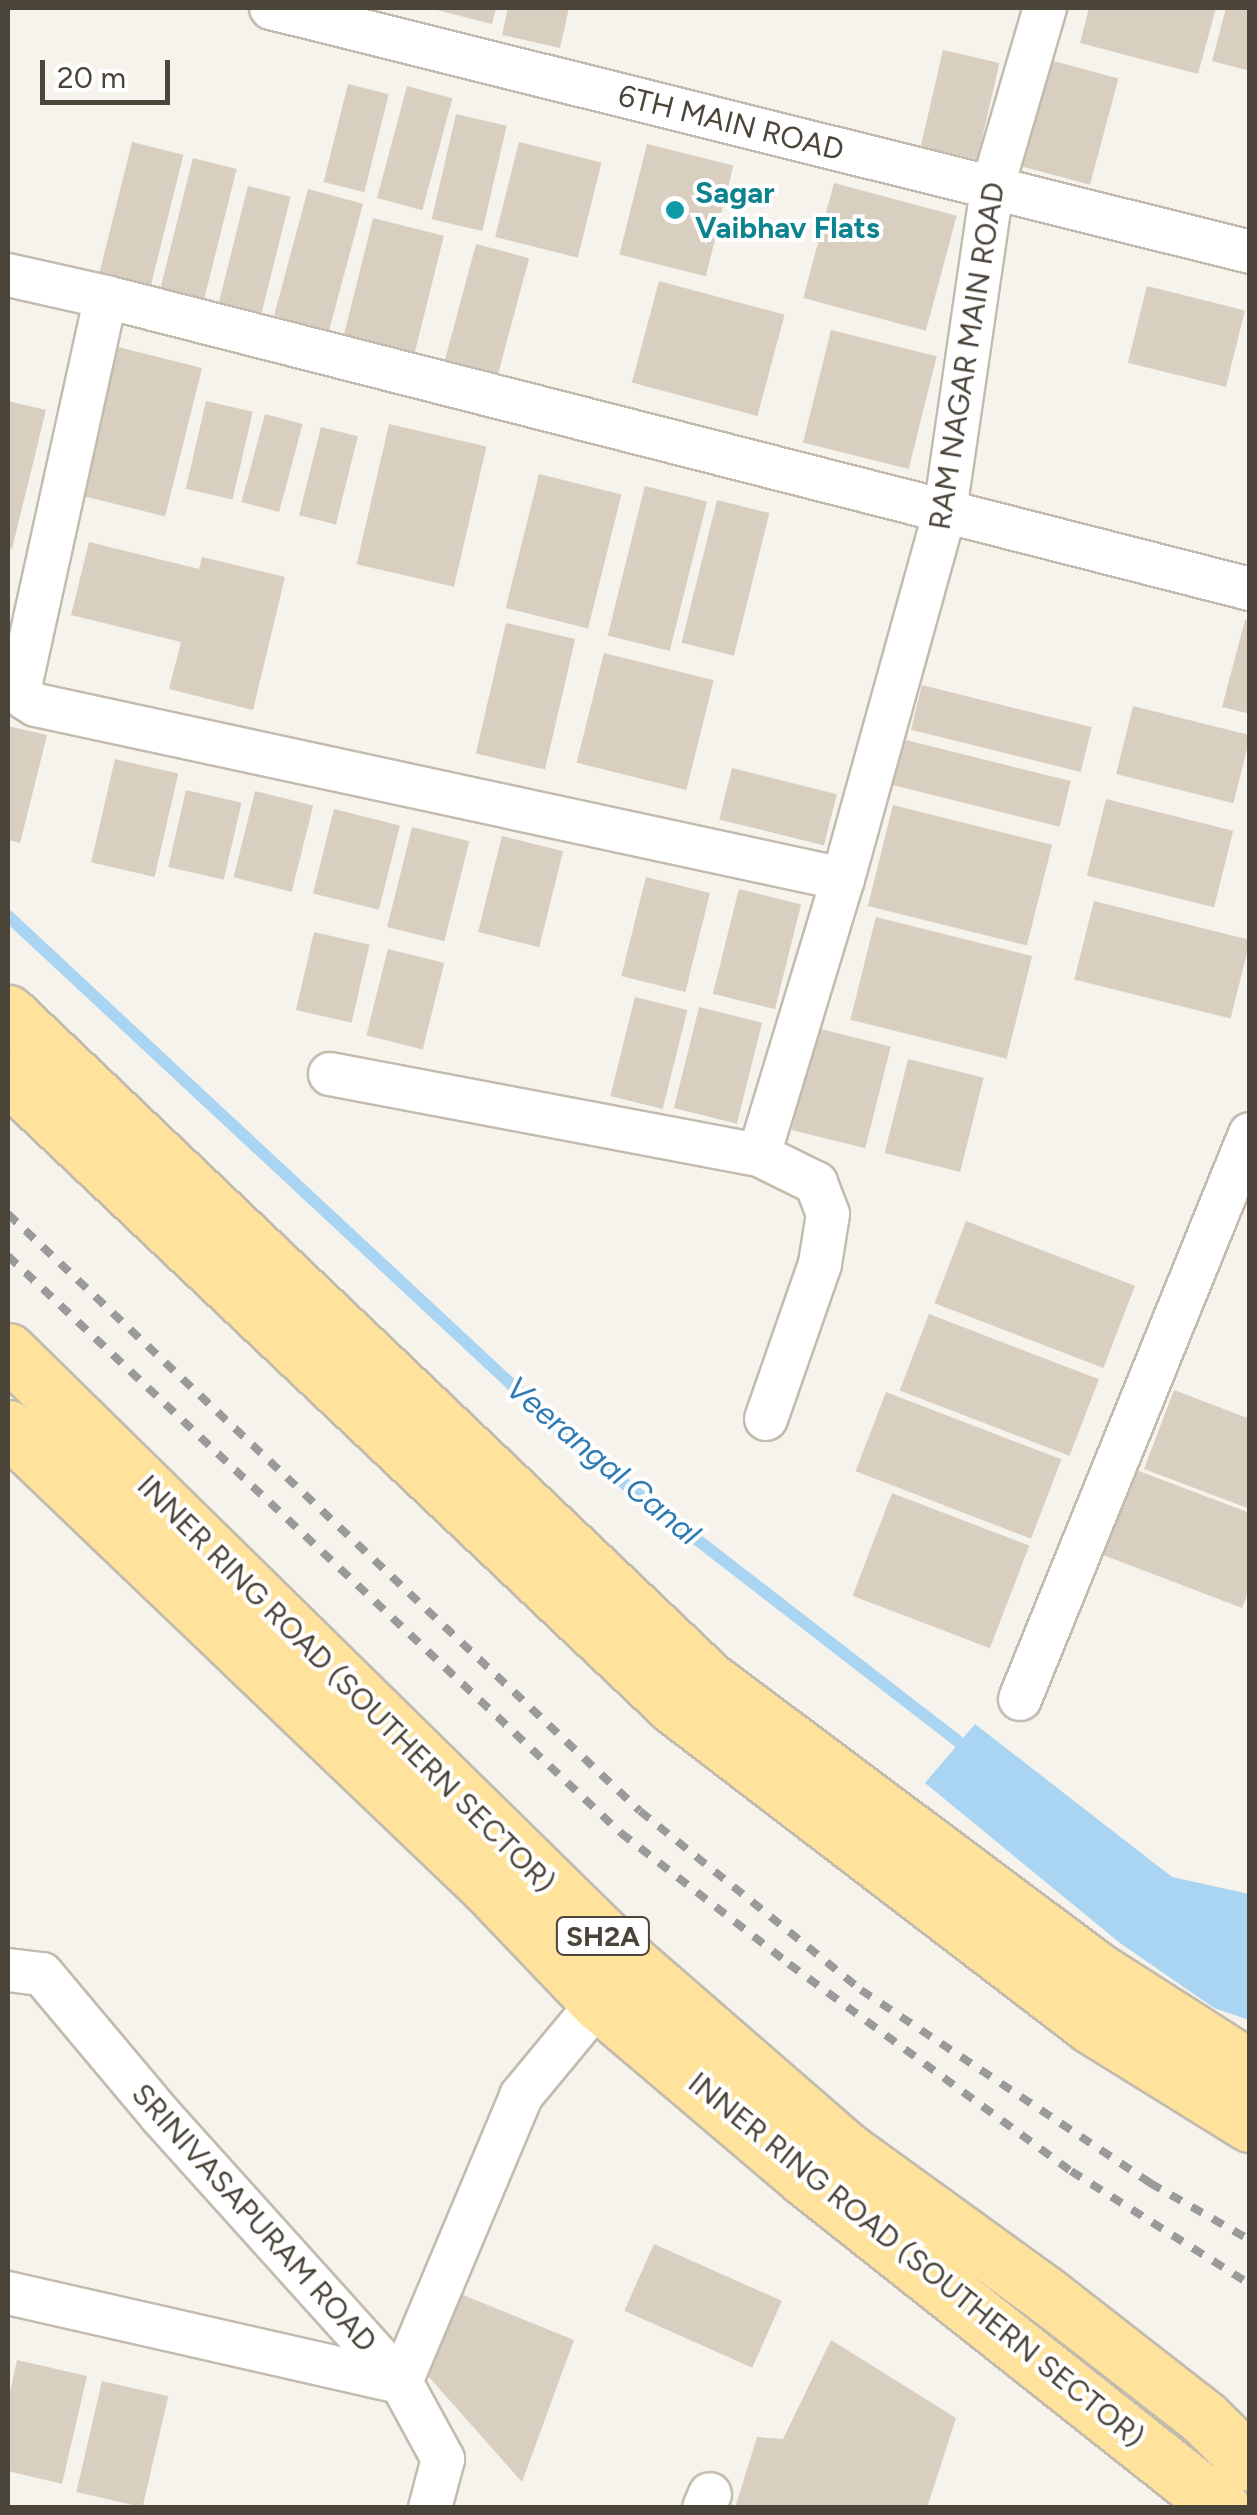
<!DOCTYPE html>
<style>
body{margin:0}
#map{position:relative;width:1257px;height:2515px;overflow:hidden;background:#f6f3ec;font-family:Figtree,sans-serif}
div>[style]{position:absolute}
.water>*{inset:0;background:#a9d4f2}
.stream>*{height:12px;margin:-6px;padding:0 6px;transform-origin:6px;border-radius:6px;background:#a9d4f2}
.building>*{inset:0;background:#d8cfc1;transform-origin:0 0}
.roads{filter:drop-shadow(2px 0 #c2bbae) drop-shadow(-2px 0 #c2bbae) drop-shadow(0 2px #c2bbae) drop-shadow(0 -2px #c2bbae)}
.minor>*{height:42px;margin:-21px;padding:0 21px;transform-origin:21px;border-radius:21px;background:#fff}
.primary>*{height:55px;margin:-27.5px;padding:0 27.5px;transform-origin:27.5px;border-radius:27.5px;background:#ffe39c}
.rail>*{height:8px;margin-top:-4px;transform-origin:0;background:repeating-linear-gradient(90deg,#9a9a9a 0 12px,transparent 0 24px)}
.dots>*{width:28px;height:28px;translate:-50% -50%;box-sizing:border-box;border:5px solid #fff;border-radius:50%}
span{translate:-50% -50%;white-space:nowrap;text-align:center;line-height:1.15;-webkit-text-stroke:8px #fff;paint-order:stroke}
.shield-label span{padding:2px 8px;background:#fff;border:2px solid;border-radius:8px;-webkit-text-stroke-width:0}
.shield-label{font-size:28px;color:#4b4439;font-weight:700}
.street-label{font-size:30px;color:#4b4439}
.culture-label{font-size:30px;color:#0d838f;font-weight:700}
.left{translate:0 -50%;text-align:left}
.water-label{font-size:32px;color:#2e7ab2;font-style:italic}
.frame{position:absolute;inset:0;border:10px solid #4b4439;pointer-events:none}
.scale{position:absolute;left:40px;top:60px;width:130px;height:45px;box-sizing:border-box;border:5px solid #4b4439;border-top:0;padding-left:12px;font-size:30px;line-height:35px;white-space:nowrap;color:#4b4439;-webkit-text-stroke:8px #fff;paint-order:stroke}
</style>
<div id="map">
<div class="water">
<div style="clip-path:polygon(975px 1724px,1172px 1877px,1249px 1894px,1249px 2020px,1214px 2008px,1120px 1943px,925px 1783px)"></div>
</div>
<div class="stream">
<div style="left:8px;top:916px;width:788px;rotate:42.94deg"></div>
<div style="left:585px;top:1453px;width:489px;rotate:37.7deg"></div>
</div>
<div class="building">
<div style="clip-path:polygon(429px 8px,496px 8px,492px 24px)"></div>
<div style="clip-path:polygon(508px 8px,569px 8px,560px 48px,502px 35px)"></div>
<div style="clip-path:polygon(1089px 8px,1216px 8px,1198px 74px,1080px 43px)"></div>
<div style="clip-path:polygon(1226px 8px,1250px 8px,1250px 71px,1212px 61px)"></div>
<div style="left:943px;top:50px;width:58px;height:99px;rotate:13deg"></div>
<div style="left:1046px;top:59px;width:75px;height:110px;rotate:15deg"></div>
<div style="left:348px;top:84px;width:42px;height:101px;rotate:14deg"></div>
<div style="left:407px;top:86px;width:47px;height:116px;rotate:15deg"></div>
<div style="left:456px;top:114px;width:52px;height:108px;rotate:13deg"></div>
<div style="left:132px;top:142px;width:53px;height:141px;rotate:14deg"></div>
<div style="left:519px;top:142px;width:85px;height:98px;rotate:14deg"></div>
<div style="left:647px;top:144px;width:89px;height:114px;rotate:14deg"></div>
<div style="left:193px;top:158px;width:45px;height:139px;rotate:14deg"></div>
<div style="left:834px;top:183px;width:127px;height:119px;rotate:15deg"></div>
<div style="left:248px;top:186px;width:44px;height:121px;rotate:14deg"></div>
<div style="left:308px;top:189px;width:57px;height:131px;rotate:15deg"></div>
<div style="left:373px;top:218px;width:73px;height:126px;rotate:14deg"></div>
<div style="left:476px;top:244px;width:55px;height:126px;rotate:15deg"></div>
<div style="left:659px;top:281px;width:130px;height:105px;rotate:15deg"></div>
<div style="left:1147px;top:286px;width:101px;height:79px;rotate:14deg"></div>
<div style="left:831px;top:330px;width:109px;height:116px;rotate:14deg"></div>
<div style="left:106px;top:344px;width:99px;height:153px;rotate:14deg"></div>
<div style="clip-path:polygon(8px 401px,46px 410px,12px 549px,8px 548px)"></div>
<div style="left:206px;top:401px;width:48px;height:90px;rotate:13deg"></div>
<div style="left:265px;top:414px;width:39px;height:91px;rotate:15deg"></div>
<div style="left:389px;top:424px;width:100px;height:144px;rotate:13deg"></div>
<div style="left:321px;top:427px;width:38px;height:91px;rotate:14deg"></div>
<div style="left:539px;top:474px;width:85px;height:138px;rotate:14deg"></div>
<div style="left:645px;top:486px;width:64px;height:154px;rotate:14deg"></div>
<div style="left:717px;top:500px;width:54px;height:147px;rotate:14deg"></div>
<div style="clip-path:polygon(89px 542px,199px 569px,202px 557px,285px 577px,253px 710px,169px 689px,181px 642px,71px 615px)"></div>
<div style="clip-path:polygon(1245px 620px,1250px 621px,1250px 714px,1222px 707px)"></div>
<div style="left:506px;top:623px;width:71px;height:134px;rotate:13deg"></div>
<div style="left:604px;top:653px;width:113px;height:113px;rotate:14deg"></div>
<div style="left:922px;top:685px;width:175px;height:46px;rotate:14deg"></div>
<div style="left:1133px;top:706px;width:121px;height:70px;rotate:14deg"></div>
<div style="clip-path:polygon(8px 726px,47px 735px,20px 843px,8px 840px)"></div>
<div style="left:902px;top:739px;width:174px;height:47px;rotate:14deg"></div>
<div style="left:115px;top:759px;width:65px;height:106px;rotate:13deg"></div>
<div style="left:732px;top:768px;width:108px;height:53px;rotate:14deg"></div>
<div style="left:186px;top:790px;width:57px;height:79px;rotate:13deg"></div>
<div style="left:255px;top:791px;width:60px;height:89px;rotate:14deg"></div>
<div style="left:1106px;top:799px;width:131px;height:79px;rotate:14deg"></div>
<div style="left:893px;top:805px;width:164px;height:104px;rotate:14deg"></div>
<div style="left:334px;top:809px;width:68px;height:87px;rotate:14deg"></div>
<div style="left:412px;top:827px;width:59px;height:103px;rotate:14deg"></div>
<div style="left:502px;top:836px;width:63px;height:99px;rotate:14deg"></div>
<div style="left:646px;top:877px;width:66px;height:102px;rotate:14deg"></div>
<div style="left:739px;top:889px;width:64px;height:108px;rotate:14deg"></div>
<div style="left:1094px;top:901px;width:161px;height:81px;rotate:14deg"></div>
<div style="left:876px;top:917px;width:161px;height:106px;rotate:14deg"></div>
<div style="left:314px;top:932px;width:57px;height:80px;rotate:13deg"></div>
<div style="left:388px;top:949px;width:58px;height:89px;rotate:14deg"></div>
<div style="left:635px;top:997px;width:54px;height:102px;rotate:14deg"></div>
<div style="left:699px;top:1007px;width:65px;height:104px;rotate:14deg"></div>
<div style="left:817px;top:1028px;width:76px;height:105px;rotate:14deg"></div>
<div style="left:908px;top:1059px;width:78px;height:97px;rotate:14deg"></div>
<div style="left:966px;top:1221px;width:181px;height:88px;rotate:21deg"></div>
<div style="left:929px;top:1314px;width:182px;height:82px;rotate:21deg"></div>
<div style="clip-path:polygon(1174px 1390px,1250px 1419px,1250px 1509px,1144px 1469px)"></div>
<div style="left:886px;top:1392px;width:188px;height:85px;rotate:21deg"></div>
<div style="clip-path:polygon(1123px 1465px,1250px 1513px,1250px 1588px,1242px 1608px,1090px 1550px)"></div>
<div style="left:892px;top:1493px;width:147px;height:110px;rotate:21deg"></div>
<div style="left:654px;top:2244px;width:140px;height:73px;rotate:24deg"></div>
<div style="clip-path:polygon(463px 2295px,574px 2340px,522px 2482px,428px 2376px)"></div>
<div style="clip-path:polygon(831px 2340px,956px 2418px,927px 2508px,735px 2508px,757px 2437px,783px 2439px)"></div>
<div style="clip-path:polygon(17px 2360px,87px 2376px,62px 2484px,8px 2471px,8px 2401px)"></div>
<div style="left:102px;top:2381px;width:68px;height:114px;rotate:13deg"></div>
</div>
<div class="roads">
<div class="minor">
<div style="left:271px;top:8px;width:1009px;rotate:13.99deg"></div>
<div style="left:8px;top:275px;width:100px;rotate:12.7deg"></div>
<div style="left:843px;top:879px;width:826px;rotate:-167.83deg"></div>
<div style="left:36px;top:705px;width:13px;rotate:-148deg"></div>
<div style="left:25px;top:698px;width:12px;rotate:-114deg"></div>
<div style="left:20px;top:687px;width:399px;rotate:-77.6deg"></div>
<div style="left:106px;top:297px;width:1181px;rotate:14.32deg"></div>
<div style="left:330px;top:1074px;width:437px;rotate:10.7deg"></div>
<div style="left:759px;top:1155px;width:288px;rotate:-73.1deg"></div>
<div style="left:843px;top:879px;width:382px;rotate:-74.5deg"></div>
<div style="left:945px;top:511px;width:325px;rotate:-81.7deg"></div>
<div style="left:992px;top:189px;width:189px;rotate:-73.7deg"></div>
<div style="left:759px;top:1155px;width:64px;rotate:26.2deg"></div>
<div style="left:816px;top:1183px;width:33px;rotate:69deg"></div>
<div style="left:828px;top:1214px;width:51px;rotate:99.1deg"></div>
<div style="left:820px;top:1264px;width:164px;rotate:109.2deg"></div>
<div style="left:1020px;top:1699px;width:610px;rotate:-67.85deg"></div>
<div style="left:8px;top:1970px;width:34px;rotate:7deg"></div>
<div style="left:42px;top:1974px;width:187px;rotate:50deg"></div>
<div style="left:162px;top:2117px;width:357px;rotate:48deg"></div>
<div style="left:401px;top:2382px;width:88px;rotate:61.4deg"></div>
<div style="left:443px;top:2459px;width:51px;rotate:104.9deg"></div>
<div style="left:8px;top:2293px;width:403px;rotate:12.8deg"></div>
<div style="left:401px;top:2382px;width:310px;rotate:-67.2deg"></div>
<div style="left:521px;top:2096px;width:151px;rotate:-50.4deg"></div>
<div style="left:704px;top:2508px;width:15px;rotate:-67deg"></div>
</div>
<div class="primary">
<div style="left:8px;top:1013px;width:968px;rotate:43.58deg"></div>
<div style="left:709px;top:1680px;width:482px;rotate:36.8deg"></div>
<div style="left:1095px;top:1969px;width:184px;rotate:32.6deg"></div>
<div style="left:8px;top:1076px;width:918px;rotate:43.41deg"></div>
<div style="left:675px;top:1707px;width:525px;rotate:37.42deg"></div>
<div style="left:1092px;top:2026px;width:186px;rotate:31.8deg"></div>
<div style="left:8px;top:1351px;width:872px;rotate:44.49deg"></div>
<div style="left:630px;top:1962px;width:286px;rotate:41deg"></div>
<div style="left:846px;top:2150px;width:246px;rotate:35.9deg"></div>
<div style="left:1045px;top:2294px;width:202px;rotate:37.9deg"></div>
<div style="left:1204px;top:2418px;width:64px;rotate:44.4deg"></div>
<div style="left:8px;top:1428px;width:663px;rotate:43.72deg"></div>
<div style="left:487px;top:1886px;width:162px;rotate:46.3deg"></div>
<div style="left:599px;top:2003px;width:270px;rotate:40.3deg"></div>
<div style="left:805px;top:2178px;width:532px;rotate:38.36deg"></div>
</div>
</div>
<div class="rail">
<div style="left:8px;top:1214px;width:869px;rotate:43.37deg"></div>
<div style="left:640px;top:1811px;width:284px;rotate:39deg"></div>
<div style="left:861px;top:1990px;width:348px;rotate:33.7deg"></div>
<div style="left:1150px;top:2183px;width:115px;rotate:29.7deg"></div>
<div style="left:8px;top:1256px;width:842px;rotate:43.27deg"></div>
<div style="left:621px;top:1833px;width:213px;rotate:37.9deg"></div>
<div style="left:789px;top:1964px;width:350px;rotate:36.3deg"></div>
<div style="left:1071px;top:2171px;width:212px;rotate:32.3deg"></div>
</div>
<div class="dots">
<div style="left:675px;top:210px;background:#0f9aa8"></div>
</div>
<div class="shield-label">
<span style="left:603px;top:1936px">SH2A</span>
</div>
<div class="street-label">
<span style="left:731px;top:123px;rotate:14deg">6TH MAIN ROAD</span>
<span style="left:967px;top:356px;rotate:-81deg">RAM NAGAR MAIN ROAD</span>
<span style="left:346px;top:1684px;rotate:45deg">INNER RING ROAD (SOUTHERN SECTOR)</span>
<span style="left:254px;top:2218px;rotate:48deg">SRINIVASAPURAM ROAD</span>
<span style="left:916px;top:2260px;rotate:39deg">INNER RING ROAD (SOUTHERN SECTOR)</span>
</div>
<div class="culture-label">
<span class="left" style="left:695px;top:210px">Sagar<br>Vaibhav Flats</span>
</div>
<div class="water-label">
<span style="left:603px;top:1461px;rotate:40deg">Veerangal Canal</span>
</div>
<div class="frame"></div>
<div class="scale">20 m</div>
</div>
